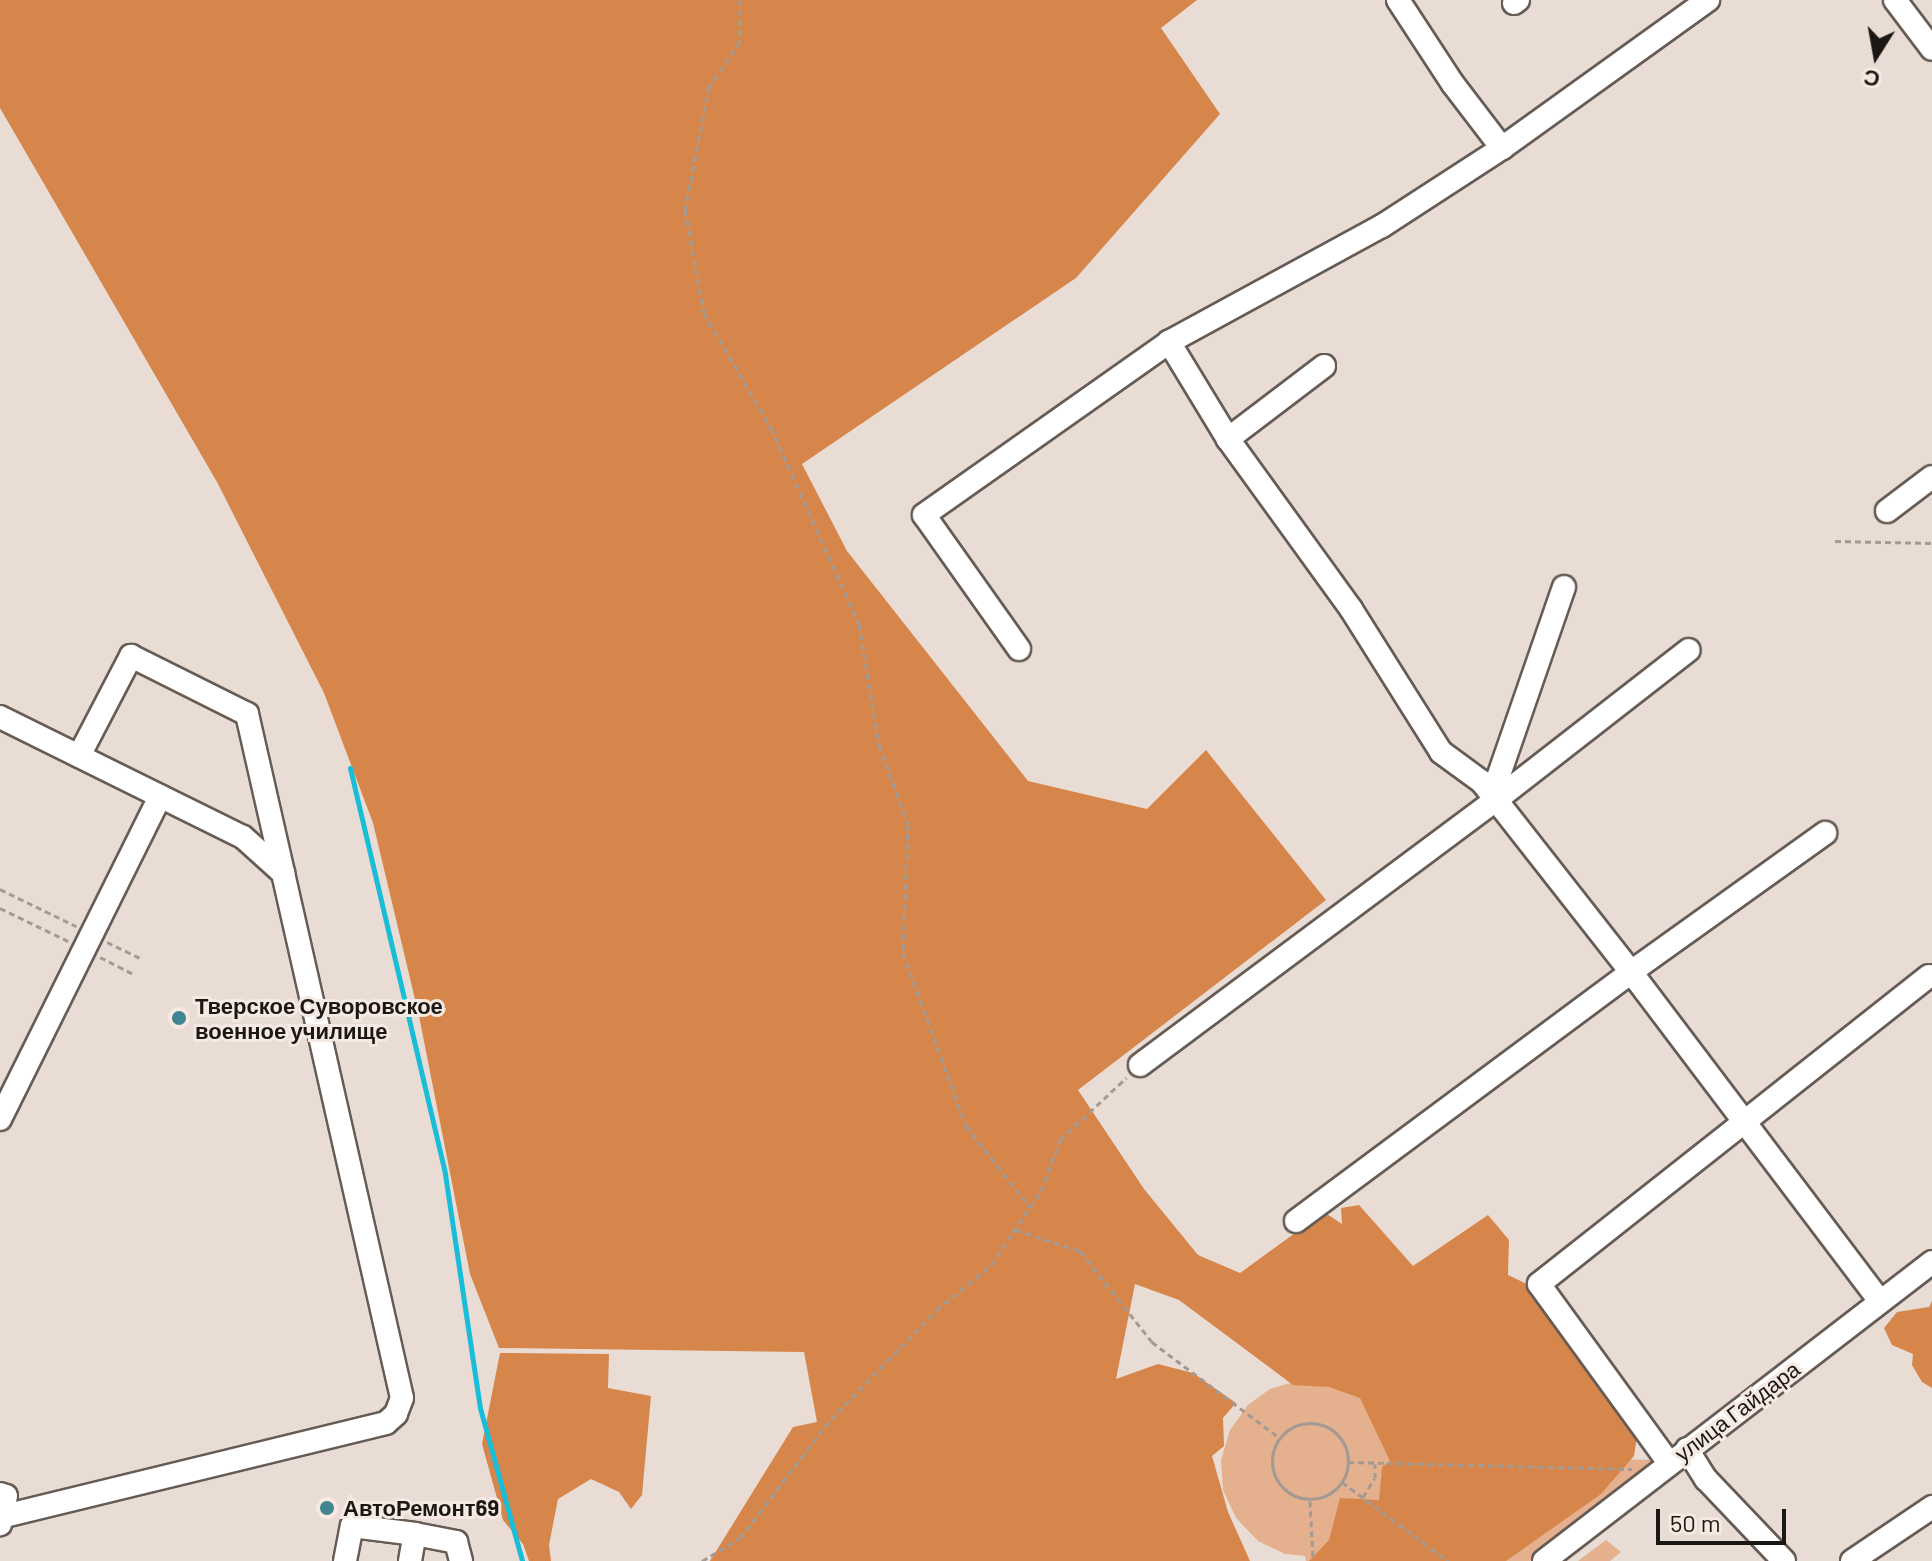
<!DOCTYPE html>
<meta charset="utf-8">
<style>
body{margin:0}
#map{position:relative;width:1932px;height:1561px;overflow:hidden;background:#e8dcd4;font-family:Barlow,sans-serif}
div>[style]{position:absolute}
.green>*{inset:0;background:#e4b08d}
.forest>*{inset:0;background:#d7864b}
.stream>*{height:5px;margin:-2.5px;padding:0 2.5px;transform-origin:2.5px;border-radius:2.5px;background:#19bdd7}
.path>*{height:3px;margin-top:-1.5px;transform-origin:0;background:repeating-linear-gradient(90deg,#a39a93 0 6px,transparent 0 10px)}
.path>.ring{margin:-1.5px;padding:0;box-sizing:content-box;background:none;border:3px solid #a39a93;border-radius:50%}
.roads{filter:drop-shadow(2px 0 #665c55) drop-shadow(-2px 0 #665c55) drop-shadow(0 2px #665c55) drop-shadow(0 -2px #665c55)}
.minor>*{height:22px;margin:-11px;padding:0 11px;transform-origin:11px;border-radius:11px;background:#fff}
.dots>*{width:22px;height:22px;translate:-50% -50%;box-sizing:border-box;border:4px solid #f5e9e1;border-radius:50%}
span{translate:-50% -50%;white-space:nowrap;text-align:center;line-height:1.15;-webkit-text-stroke:6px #f5e9e1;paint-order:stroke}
.poi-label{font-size:22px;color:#1b1714;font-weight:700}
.left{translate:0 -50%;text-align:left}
.street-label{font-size:22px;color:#1b1714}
.north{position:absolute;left:1836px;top:16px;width:80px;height:80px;-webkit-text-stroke:6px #f5e9e1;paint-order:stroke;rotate:191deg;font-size:22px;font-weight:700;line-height:32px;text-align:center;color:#1b1714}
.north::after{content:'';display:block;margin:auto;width:28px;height:36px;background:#1b1714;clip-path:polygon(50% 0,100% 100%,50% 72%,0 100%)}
.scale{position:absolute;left:1656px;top:1509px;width:130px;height:36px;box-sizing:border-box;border:4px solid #1b1714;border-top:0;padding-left:10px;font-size:24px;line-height:28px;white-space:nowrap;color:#1b1714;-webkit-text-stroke:6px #f5e9e1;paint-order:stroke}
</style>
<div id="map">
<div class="green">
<div style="clip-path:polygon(1297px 1381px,1351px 1390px,1373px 1407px,1398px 1456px,1660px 1460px,1530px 1561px,1306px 1561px,1305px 1556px,1285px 1554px,1258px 1541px,1236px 1518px,1223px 1490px,1221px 1460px,1230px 1430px,1248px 1405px,1270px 1389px)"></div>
<div style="clip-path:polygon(1606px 1540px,1621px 1552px,1610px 1561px,1578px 1561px)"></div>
</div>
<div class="forest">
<div style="clip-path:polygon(0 0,1197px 0,1161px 28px,1220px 114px,1076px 278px,802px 464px,847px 551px,1028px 781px,1147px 809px,1206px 750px,1326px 900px,1078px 1090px,1144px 1189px,1198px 1255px,1240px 1273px,1324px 1212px,1342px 1224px,1341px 1208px,1359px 1205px,1413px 1266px,1488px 1215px,1509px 1240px,1508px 1275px,1561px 1300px,1642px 1403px,1634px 1456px,1601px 1494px,1506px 1561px,1309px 1561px,1329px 1540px,1340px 1498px,1379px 1500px,1382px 1467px,1390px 1461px,1360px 1398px,1329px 1387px,1293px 1385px,1179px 1300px,1135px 1284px,1116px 1379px,1158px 1364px,1193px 1373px,1236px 1403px,1223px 1418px,1224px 1446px,1212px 1456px,1228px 1512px,1250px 1561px,710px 1561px,793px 1427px,817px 1422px,804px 1352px,499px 1348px,470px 1274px,419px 1016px,373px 823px,324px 693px,217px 482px,0 108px)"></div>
<div style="clip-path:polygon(1932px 1301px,1932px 1388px,1922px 1382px,1912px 1365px,1913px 1354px,1892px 1345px,1884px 1328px,1897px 1312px,1929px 1307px)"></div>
<div style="clip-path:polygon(500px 1353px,609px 1354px,608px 1388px,651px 1396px,642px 1495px,631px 1509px,619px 1492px,591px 1479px,558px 1499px,549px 1545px,551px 1561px,529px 1561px,523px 1544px,503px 1520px,482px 1444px)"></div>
</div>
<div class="stream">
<div style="left:350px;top:768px;width:417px;rotate:76.8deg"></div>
<div style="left:445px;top:1174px;width:237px;rotate:81.5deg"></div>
<div style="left:480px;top:1408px;width:159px;rotate:74.6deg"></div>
</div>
<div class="path">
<div style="left:740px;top:0;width:42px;rotate:90deg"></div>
<div style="left:740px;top:42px;width:55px;rotate:124.6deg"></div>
<div style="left:709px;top:87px;width:125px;rotate:101deg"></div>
<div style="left:685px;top:210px;width:105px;rotate:79.5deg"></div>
<div style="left:704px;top:313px;width:133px;rotate:59.8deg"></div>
<div style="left:771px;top:428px;width:215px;rotate:65.8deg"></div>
<div style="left:859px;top:624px;width:123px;rotate:80.6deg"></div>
<div style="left:879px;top:745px;width:84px;rotate:69.8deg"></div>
<div style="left:908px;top:824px;width:129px;rotate:92.2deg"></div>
<div style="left:903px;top:953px;width:184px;rotate:70deg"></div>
<div style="left:966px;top:1126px;width:103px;rotate:51.7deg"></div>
<div style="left:1835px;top:541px;width:97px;rotate:1.2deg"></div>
<div style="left:0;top:889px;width:85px;rotate:26deg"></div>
<div style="left:0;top:908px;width:76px;rotate:25.9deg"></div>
<div style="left:107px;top:942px;width:37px;rotate:26deg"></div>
<div style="left:100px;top:957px;width:36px;rotate:27deg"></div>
<div style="left:1016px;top:1230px;width:67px;rotate:18.2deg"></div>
<div style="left:1080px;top:1251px;width:116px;rotate:51.6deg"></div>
<div style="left:1152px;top:1342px;width:160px;rotate:36.9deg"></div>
<div class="ring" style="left:1272px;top:1423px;width:73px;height:73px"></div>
<div style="left:1348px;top:1462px;width:284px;rotate:1.4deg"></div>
<div style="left:1342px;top:1482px;width:132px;rotate:36.7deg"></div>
<div style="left:1363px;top:1497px;width:22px;rotate:-58deg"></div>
<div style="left:1375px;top:1478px;width:14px;rotate:-90deg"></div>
<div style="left:1310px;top:1501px;width:60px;rotate:87.1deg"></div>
<div style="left:702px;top:1561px;width:44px;rotate:-31.2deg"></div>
<div style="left:740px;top:1538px;width:150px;rotate:-52.6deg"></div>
<div style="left:831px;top:1419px;width:152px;rotate:-45.8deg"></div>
<div style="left:937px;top:1310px;width:70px;rotate:-39.8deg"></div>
<div style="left:991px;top:1265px;width:89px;rotate:-56deg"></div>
<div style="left:1041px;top:1191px;width:54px;rotate:-69.6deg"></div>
<div style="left:1060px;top:1140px;width:91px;rotate:-43.2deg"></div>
</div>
<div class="roads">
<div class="minor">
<div style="left:1398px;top:0;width:100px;rotate:56.8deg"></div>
<div style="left:1453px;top:84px;width:81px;rotate:52.6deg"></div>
<div style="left:1502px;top:148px;width:254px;rotate:-35.7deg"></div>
<div style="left:1895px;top:0;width:61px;rotate:52.9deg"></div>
<div style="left:1514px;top:3px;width:5px;rotate:-37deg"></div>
<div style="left:1324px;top:366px;width:121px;rotate:142.8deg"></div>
<div style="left:1228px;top:439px;width:210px;rotate:54.1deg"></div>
<div style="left:1351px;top:609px;width:169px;rotate:57.8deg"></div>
<div style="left:1441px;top:752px;width:51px;rotate:36.2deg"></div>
<div style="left:1482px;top:782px;width:241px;rotate:51.9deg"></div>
<div style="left:1631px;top:972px;width:413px;rotate:52.9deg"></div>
<div style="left:1228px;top:439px;width:114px;rotate:-121.3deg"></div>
<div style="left:1169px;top:342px;width:243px;rotate:-28.6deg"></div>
<div style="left:1382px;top:226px;width:143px;rotate:-33deg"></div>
<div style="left:1887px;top:511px;width:56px;rotate:-37.1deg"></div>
<div style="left:1019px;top:649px;width:164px;rotate:-125.3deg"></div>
<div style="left:924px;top:515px;width:300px;rotate:-35.2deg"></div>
<div style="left:0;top:717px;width:271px;rotate:26.3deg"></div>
<div style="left:243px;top:837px;width:54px;rotate:42deg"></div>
<div style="left:283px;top:873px;width:538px;rotate:77.23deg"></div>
<div style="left:402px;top:1398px;width:17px;rotate:111deg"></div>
<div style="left:396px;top:1414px;width:13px;rotate:138deg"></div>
<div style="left:386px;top:1423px;width:396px;rotate:166.3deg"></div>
<div style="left:79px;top:756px;width:113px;rotate:-62.5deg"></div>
<div style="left:131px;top:656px;width:130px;rotate:26.6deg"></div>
<div style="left:247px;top:714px;width:163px;rotate:77.2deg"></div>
<div style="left:1492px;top:795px;width:220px;rotate:-70.9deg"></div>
<div style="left:1140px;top:1065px;width:444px;rotate:-36.7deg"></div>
<div style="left:1496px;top:800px;width:244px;rotate:-37.9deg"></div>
<div style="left:0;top:1119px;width:360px;rotate:-63.6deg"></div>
<div style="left:1296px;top:1221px;width:417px;rotate:-36.6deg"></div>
<div style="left:1631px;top:972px;width:239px;rotate:-35.6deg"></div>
<div style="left:1687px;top:1449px;width:36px;rotate:58deg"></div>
<div style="left:1706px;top:1479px;width:113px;rotate:46.4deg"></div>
<div style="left:1669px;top:1463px;width:221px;rotate:-126deg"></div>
<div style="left:1539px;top:1284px;width:497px;rotate:-38.3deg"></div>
<div style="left:0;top:1494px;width:6px;rotate:18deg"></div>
<div style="left:6px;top:1496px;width:29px;rotate:102deg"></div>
<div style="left:345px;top:1561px;width:36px;rotate:-79deg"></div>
<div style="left:352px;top:1526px;width:64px;rotate:7.2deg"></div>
<div style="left:410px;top:1561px;width:27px;rotate:-80deg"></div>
<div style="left:415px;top:1534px;width:42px;rotate:11deg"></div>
<div style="left:456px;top:1542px;width:20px;rotate:75deg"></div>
<div style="left:1544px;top:1561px;width:490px;rotate:-37.6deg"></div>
<div style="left:1852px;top:1561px;width:97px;rotate:-34deg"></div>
</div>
</div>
<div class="dots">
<div style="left:179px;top:1018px;background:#408592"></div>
<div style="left:327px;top:1508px;background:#408592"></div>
</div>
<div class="poi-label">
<span class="left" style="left:195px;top:1018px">Тверское Суворовское<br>военное училище</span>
<span class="left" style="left:343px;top:1508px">АвтоРемонт69</span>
</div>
<div class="street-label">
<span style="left:1737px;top:1411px;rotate:-37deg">улица Гайдара</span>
</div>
<div class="north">С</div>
<div class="scale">50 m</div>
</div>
